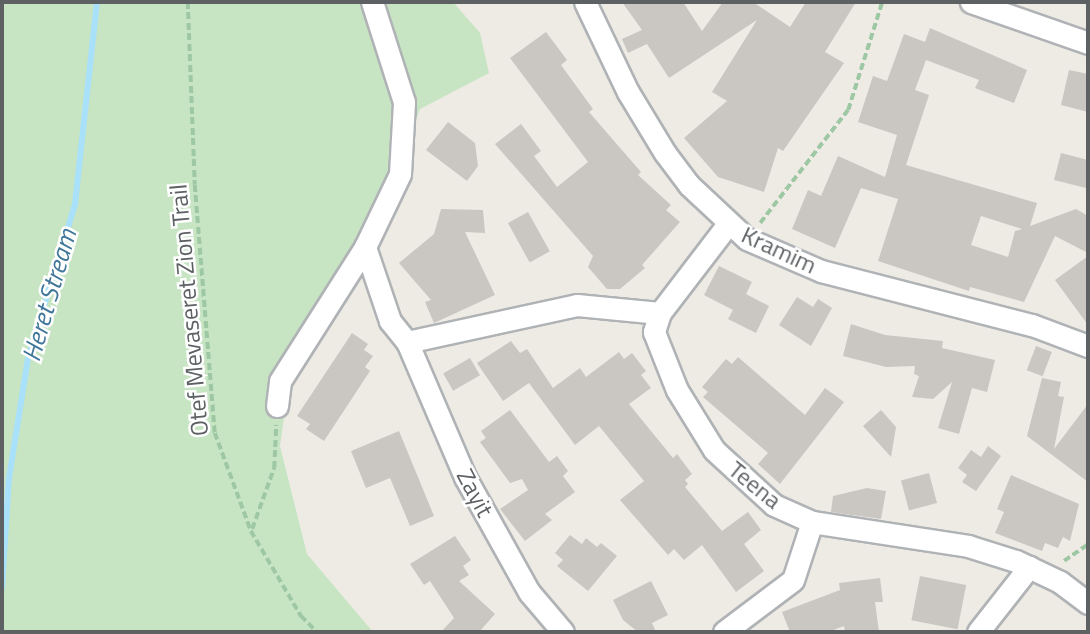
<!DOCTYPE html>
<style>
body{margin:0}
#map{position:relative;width:1090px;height:634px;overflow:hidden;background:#eeebe5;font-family:"Titillium Web",sans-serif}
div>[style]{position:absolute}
.green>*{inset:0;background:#c7e4c3}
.stream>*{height:6px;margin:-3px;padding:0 3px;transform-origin:3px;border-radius:3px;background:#a9e1fa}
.building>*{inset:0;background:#cac6c1;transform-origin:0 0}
.path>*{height:3.5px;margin-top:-1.75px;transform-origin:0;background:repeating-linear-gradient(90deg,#9ec7a4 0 7px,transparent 0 10.5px)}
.roads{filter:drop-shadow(2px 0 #b0b3b6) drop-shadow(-2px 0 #b0b3b6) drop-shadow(0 2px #b0b3b6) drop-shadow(0 -2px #b0b3b6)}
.minor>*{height:21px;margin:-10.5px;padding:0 10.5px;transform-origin:10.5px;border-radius:10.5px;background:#fff}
span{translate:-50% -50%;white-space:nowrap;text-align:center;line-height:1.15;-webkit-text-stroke:5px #fff;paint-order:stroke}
.street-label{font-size:24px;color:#5d6164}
.water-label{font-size:26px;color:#41779a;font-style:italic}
.frame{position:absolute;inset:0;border:4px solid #5d6164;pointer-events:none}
</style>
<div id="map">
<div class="green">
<div style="clip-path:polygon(2px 2px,453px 2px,480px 33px,489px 73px,420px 109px,406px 147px,291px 367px,280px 446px,307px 554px,373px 632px,2px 632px)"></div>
</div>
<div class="stream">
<div style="left:2px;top:588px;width:110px;rotate:-86.4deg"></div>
<div style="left:9px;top:478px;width:121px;rotate:-81deg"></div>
<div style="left:28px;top:358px;width:161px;rotate:-73deg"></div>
<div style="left:75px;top:204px;width:203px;rotate:-83.8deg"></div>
</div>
<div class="building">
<div style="clip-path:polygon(622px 2px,683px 2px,702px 31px,723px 2px,753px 2px,790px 27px,806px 2px,856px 2px,825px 52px,844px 63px,783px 151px,778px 148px,764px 192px,718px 177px,684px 138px,727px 101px,712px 92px,757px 20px,669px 78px,647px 44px,628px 53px,622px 39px,642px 30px)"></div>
<div style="clip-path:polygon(evenodd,930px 28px,1027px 70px,1014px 103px,975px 88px,979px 80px,926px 60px,915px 90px,929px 95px,906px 165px,1037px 203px,1030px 226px,1076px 209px,1088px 216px,1088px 253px,1055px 236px,1024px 302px,970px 287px,969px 291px,878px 261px,898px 199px,861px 188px,835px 248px,792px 229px,808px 190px,821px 196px,838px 156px,885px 177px,897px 135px,858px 122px,873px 76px,887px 81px,904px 34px,925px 42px,930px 28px,981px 216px,1022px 229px,1015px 231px,1008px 257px,971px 245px,981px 216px)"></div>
<div style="clip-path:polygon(546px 32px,567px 60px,561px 65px,593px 109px,589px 112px,641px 172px,638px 175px,671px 205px,666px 210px,680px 222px,642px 265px,645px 268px,620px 289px,607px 289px,588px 267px,593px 256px,495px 144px,521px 124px,541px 151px,534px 156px,557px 187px,588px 162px,510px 58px)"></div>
<div style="clip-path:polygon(1069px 70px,1088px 74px,1088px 112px,1061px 105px)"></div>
<div style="clip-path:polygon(448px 122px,475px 143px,478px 166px,467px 181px,426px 150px)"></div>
<div style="clip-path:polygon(1061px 153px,1088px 160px,1086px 188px,1054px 180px)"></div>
<div style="clip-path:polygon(441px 209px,483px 210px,485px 233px,465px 232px,495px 295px,434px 323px,425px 302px,431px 300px,399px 263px,434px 234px)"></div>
<div style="left:528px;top:212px;width:45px;height:23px;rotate:61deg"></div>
<div style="clip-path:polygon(1088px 256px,1088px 325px,1055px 280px)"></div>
<div style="clip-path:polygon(719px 266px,752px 282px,746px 294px,769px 306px,756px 333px,728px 319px,733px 310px,704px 295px)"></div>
<div style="clip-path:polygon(797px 297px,813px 307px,818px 299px,832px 308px,811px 346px,779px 325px)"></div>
<div style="clip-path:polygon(851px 324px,885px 335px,943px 341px,942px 348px,995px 360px,987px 392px,972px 388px,959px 434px,938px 428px,952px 382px,933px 399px,912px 397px,919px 376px,914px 374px,915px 366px,886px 367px,843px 356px)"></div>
<div style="clip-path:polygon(352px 333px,368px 344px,364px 350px,373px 356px,365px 367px,370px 371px,324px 441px,306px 429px,310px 424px,297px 416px)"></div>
<div style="clip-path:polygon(511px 341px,520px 353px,527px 349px,553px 388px,580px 368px,586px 377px,619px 352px,624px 359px,632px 353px,646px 371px,641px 375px,651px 388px,629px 404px,673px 458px,677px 454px,692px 474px,685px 480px,688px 484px,685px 487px,722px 531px,748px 512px,761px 530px,744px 544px,764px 571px,736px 592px,702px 545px,684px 560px,674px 549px,668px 555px,620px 500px,644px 481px,599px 426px,575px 445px,529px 383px,503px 401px,477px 363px)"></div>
<div style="left:1036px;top:346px;width:17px;height:26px;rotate:21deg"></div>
<div style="clip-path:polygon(738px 357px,805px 415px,825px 388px,844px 402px,780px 484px,758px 464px,768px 453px,703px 397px,708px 392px,702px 387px,726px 359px,732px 364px)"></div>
<div style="left:470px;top:358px;width:20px;height:31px;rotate:60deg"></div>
<div style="clip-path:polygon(1042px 378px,1061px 382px,1058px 396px,1064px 397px,1054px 449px,1088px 404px,1088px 482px,1027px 436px)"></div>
<div style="clip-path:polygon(510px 410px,549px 462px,557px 456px,568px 471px,563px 476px,575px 492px,545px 514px,552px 520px,525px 541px,500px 509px,528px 490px,522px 479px,510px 483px,480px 442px,486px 438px,481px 431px)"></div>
<div style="clip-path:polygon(881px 410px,896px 427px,891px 457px,863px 426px)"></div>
<div style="clip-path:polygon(399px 431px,434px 516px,410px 526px,390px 478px,366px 488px,351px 451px)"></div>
<div style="clip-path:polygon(988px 446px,1001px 456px,976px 491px,962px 482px,967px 475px,958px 468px,971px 450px,981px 457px)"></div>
<div style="left:929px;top:473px;width:31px;height:29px;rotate:75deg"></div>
<div style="clip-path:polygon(1011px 475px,1079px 504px,1070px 541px,1063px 537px,1058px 548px,1045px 543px,1042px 551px,995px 533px,1004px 512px,997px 509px)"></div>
<div style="clip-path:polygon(867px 488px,886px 491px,881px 519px,831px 512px,833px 496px)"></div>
<div style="clip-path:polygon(570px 535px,582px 544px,586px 538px,597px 547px,601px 543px,617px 556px,588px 591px,557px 566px,563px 560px,555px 553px)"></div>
<div style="clip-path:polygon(455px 536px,471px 560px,463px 566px,469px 575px,459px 581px,495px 614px,479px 632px,441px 632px,454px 618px,430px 581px,424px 585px,410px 564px)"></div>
<div style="left:920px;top:576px;width:47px;height:45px;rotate:11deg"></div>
<div style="clip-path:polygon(880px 578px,883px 602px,875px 602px,879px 632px,845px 632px,844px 626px,828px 632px,790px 632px,782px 612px,840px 590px,839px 583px)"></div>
<div style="clip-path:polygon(651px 581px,668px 615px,652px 623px,656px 632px,638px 632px,623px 620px,613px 600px)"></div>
</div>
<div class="path">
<div style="left:188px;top:2px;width:183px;rotate:87.8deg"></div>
<div style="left:195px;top:185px;width:249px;rotate:85.4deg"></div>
<div style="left:215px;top:433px;width:104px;rotate:69.8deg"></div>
<div style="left:251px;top:531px;width:99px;rotate:59.5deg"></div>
<div style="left:301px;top:616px;width:23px;rotate:45deg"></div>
<div style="left:760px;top:223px;width:143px;rotate:-52.1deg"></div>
<div style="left:848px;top:110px;width:113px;rotate:-72.5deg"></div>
<div style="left:252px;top:529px;width:65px;rotate:-70.2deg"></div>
<div style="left:274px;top:468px;width:43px;rotate:-87.3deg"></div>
<div style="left:1064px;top:561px;width:29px;rotate:-35deg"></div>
</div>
<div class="roads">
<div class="minor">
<div style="left:585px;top:2px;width:100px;rotate:64.5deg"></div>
<div style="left:628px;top:92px;width:71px;rotate:58.8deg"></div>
<div style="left:665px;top:153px;width:40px;rotate:53deg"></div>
<div style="left:689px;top:185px;width:79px;rotate:43deg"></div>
<div style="left:747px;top:239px;width:81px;rotate:23.4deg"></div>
<div style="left:821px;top:271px;width:218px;rotate:14.4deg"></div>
<div style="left:1032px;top:325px;width:60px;rotate:20.6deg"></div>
<div style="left:971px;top:2px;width:124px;rotate:19.3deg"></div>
<div style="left:728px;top:224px;width:112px;rotate:127.4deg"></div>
<div style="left:660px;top:313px;width:20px;rotate:108deg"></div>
<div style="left:654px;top:332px;width:62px;rotate:68.4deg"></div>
<div style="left:677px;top:390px;width:70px;rotate:58.3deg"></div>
<div style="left:714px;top:450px;width:81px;rotate:42.5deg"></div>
<div style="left:774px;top:505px;width:42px;rotate:24.1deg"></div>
<div style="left:812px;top:522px;width:158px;rotate:8.7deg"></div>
<div style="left:968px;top:546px;width:50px;rotate:17.4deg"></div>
<div style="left:1016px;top:561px;width:49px;rotate:25.5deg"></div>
<div style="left:1060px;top:582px;width:35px;rotate:37deg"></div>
<div style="left:365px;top:247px;width:78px;rotate:71.3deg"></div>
<div style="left:390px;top:321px;width:27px;rotate:51deg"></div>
<div style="left:277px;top:406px;width:25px;rotate:-83deg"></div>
<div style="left:280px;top:381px;width:159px;rotate:-57.6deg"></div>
<div style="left:365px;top:247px;width:81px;rotate:-64.4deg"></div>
<div style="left:400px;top:174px;width:72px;rotate:-86.8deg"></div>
<div style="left:404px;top:102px;width:105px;rotate:-107.7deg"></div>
<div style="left:563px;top:632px;width:52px;rotate:-130.4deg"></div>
<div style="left:529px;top:592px;width:132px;rotate:-119.1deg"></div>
<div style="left:465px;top:477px;width:147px;rotate:-113.2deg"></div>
<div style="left:407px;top:342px;width:174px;rotate:-12.3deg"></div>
<div style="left:577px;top:305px;width:83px;rotate:5.5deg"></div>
<div style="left:724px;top:632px;width:86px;rotate:-37deg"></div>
<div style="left:793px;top:580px;width:61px;rotate:-71.9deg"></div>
<div style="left:978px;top:632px;width:83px;rotate:-51.9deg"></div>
</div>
</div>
<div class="street-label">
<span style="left:779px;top:250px;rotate:25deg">Kramim</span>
<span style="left:189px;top:310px;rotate:-95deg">Otef Mevaseret Zion Trail</span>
<span style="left:755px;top:485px;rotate:39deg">Teena</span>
<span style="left:475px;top:493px;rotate:62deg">Zayit</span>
</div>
<div class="water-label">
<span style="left:49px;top:295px;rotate:-74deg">Heret Stream</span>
</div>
<div class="frame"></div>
</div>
